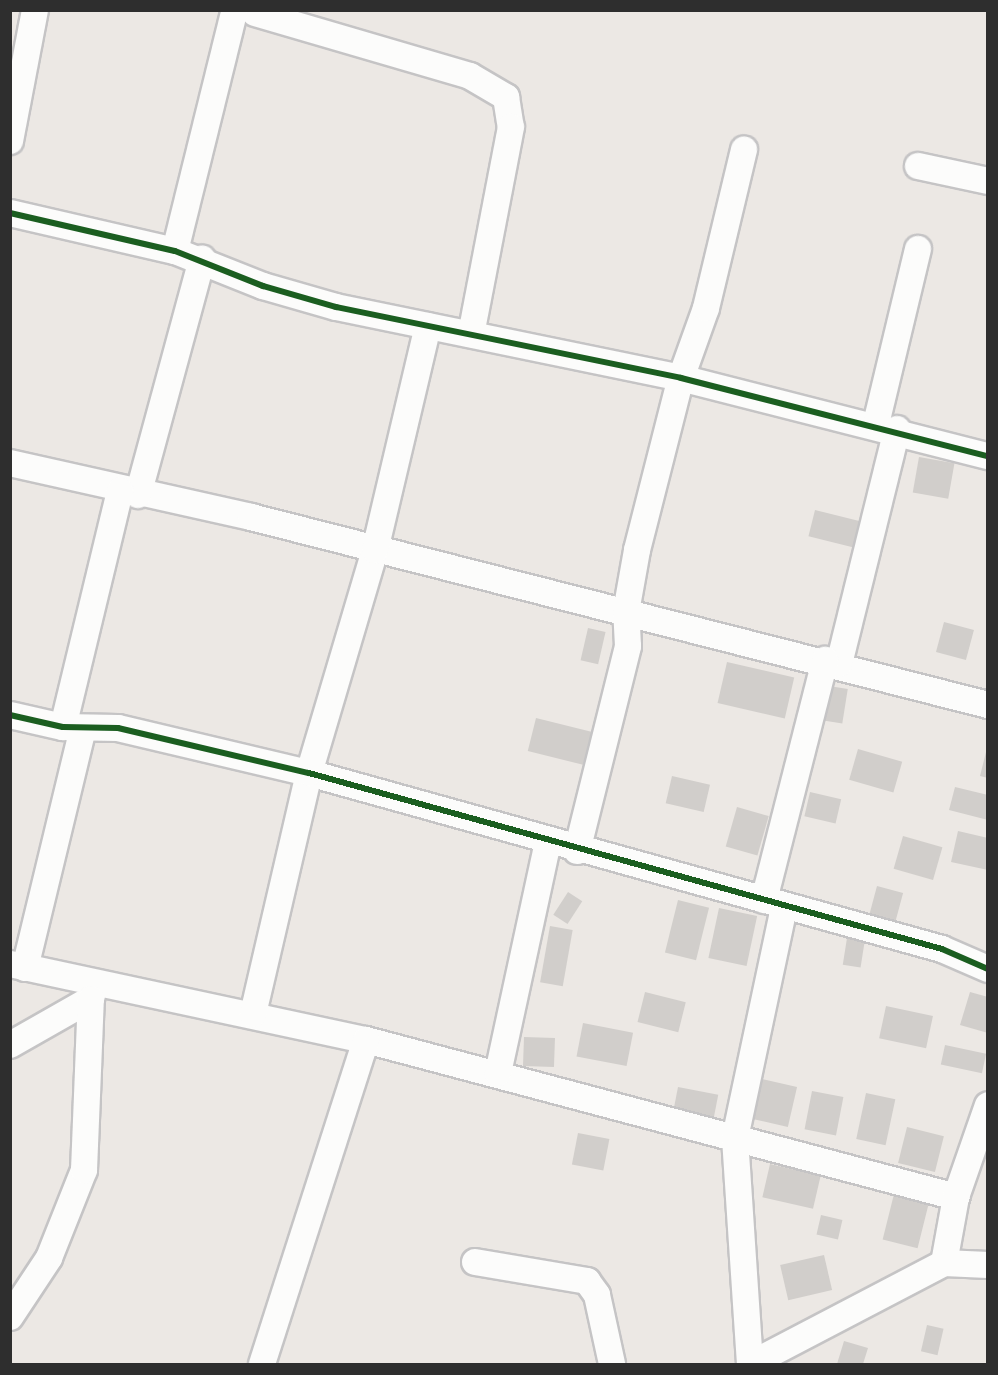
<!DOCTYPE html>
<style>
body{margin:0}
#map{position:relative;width:998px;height:1375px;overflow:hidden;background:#ece8e4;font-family:Montserrat,sans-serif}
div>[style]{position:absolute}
.building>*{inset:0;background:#d1cecb;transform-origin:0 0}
.roads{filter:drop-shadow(2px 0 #c5c4c5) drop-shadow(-2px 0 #c5c4c5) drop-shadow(0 2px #c5c4c5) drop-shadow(0 -2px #c5c4c5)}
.minor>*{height:26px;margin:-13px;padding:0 13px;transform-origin:13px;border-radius:13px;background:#fcfcfb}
.cycleway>*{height:6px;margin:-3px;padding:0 3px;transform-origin:3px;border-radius:3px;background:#1b5e20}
span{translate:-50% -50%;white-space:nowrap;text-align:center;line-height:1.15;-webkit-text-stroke:6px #fff;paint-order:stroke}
.frame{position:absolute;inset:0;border:12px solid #2e2e2e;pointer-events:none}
</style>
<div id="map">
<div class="building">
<div style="left:919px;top:457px;width:36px;height:36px;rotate:10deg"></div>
<div style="left:815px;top:510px;width:58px;height:27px;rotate:14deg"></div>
<div style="left:944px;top:622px;width:31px;height:31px;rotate:15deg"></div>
<div style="left:588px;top:628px;width:18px;height:33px;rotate:13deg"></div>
<div style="left:727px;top:662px;width:69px;height:42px;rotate:13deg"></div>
<div style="left:829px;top:686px;width:19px;height:35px;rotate:9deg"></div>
<div style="left:536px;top:718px;width:57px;height:34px;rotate:14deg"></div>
<div style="clip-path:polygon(988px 744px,988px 778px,980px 776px)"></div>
<div style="left:858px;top:749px;width:46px;height:32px;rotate:16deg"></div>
<div style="left:672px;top:776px;width:39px;height:28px;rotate:13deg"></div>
<div style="clip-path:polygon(955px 787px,988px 795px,988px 820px,949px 810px)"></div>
<div style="left:810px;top:792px;width:32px;height:25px;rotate:13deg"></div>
<div style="left:737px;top:807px;width:33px;height:41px;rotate:16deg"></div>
<div style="clip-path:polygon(958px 831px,988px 838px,988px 870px,951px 862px)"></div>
<div style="left:903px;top:836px;width:41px;height:34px;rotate:16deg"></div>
<div style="left:877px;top:886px;width:27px;height:30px;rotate:15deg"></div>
<div style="left:568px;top:892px;width:17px;height:27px;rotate:33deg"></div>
<div style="left:678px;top:900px;width:32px;height:54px;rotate:14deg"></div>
<div style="left:719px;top:908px;width:39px;height:51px;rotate:12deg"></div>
<div style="left:550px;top:926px;width:23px;height:57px;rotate:10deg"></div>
<div style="left:847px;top:938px;width:18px;height:27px;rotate:9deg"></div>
<div style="left:645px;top:992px;width:42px;height:31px;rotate:14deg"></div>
<div style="clip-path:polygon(970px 992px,988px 997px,988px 1033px,960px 1025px)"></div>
<div style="left:886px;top:1006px;width:48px;height:33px;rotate:12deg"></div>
<div style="left:583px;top:1023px;width:51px;height:34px;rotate:11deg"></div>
<div style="left:524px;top:1037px;width:31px;height:29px;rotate:2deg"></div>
<div style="left:945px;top:1045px;width:42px;height:20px;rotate:12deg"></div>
<div style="left:762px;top:1079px;width:36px;height:41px;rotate:13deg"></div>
<div style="left:678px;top:1087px;width:41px;height:27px;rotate:11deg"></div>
<div style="left:812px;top:1091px;width:32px;height:39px;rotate:11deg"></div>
<div style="left:866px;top:1093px;width:30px;height:47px;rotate:12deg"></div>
<div style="left:907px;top:1127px;width:38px;height:37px;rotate:14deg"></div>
<div style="left:578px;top:1133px;width:32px;height:32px;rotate:11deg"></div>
<div style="left:770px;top:1164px;width:52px;height:34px;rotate:13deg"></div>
<div style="left:894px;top:1194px;width:36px;height:47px;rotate:14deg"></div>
<div style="left:821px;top:1215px;width:22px;height:20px;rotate:13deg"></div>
<div style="left:824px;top:1255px;width:36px;height:45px;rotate:77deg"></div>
<div style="left:927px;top:1325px;width:17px;height:27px;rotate:13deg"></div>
<div style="clip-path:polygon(844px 1341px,868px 1348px,863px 1364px,837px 1364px)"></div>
</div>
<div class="roads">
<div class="minor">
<div style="left:255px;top:13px;width:224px;rotate:16.3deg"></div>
<div style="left:470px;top:76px;width:42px;rotate:30.3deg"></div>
<div style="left:506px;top:97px;width:30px;rotate:81deg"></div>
<div style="left:511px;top:127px;width:211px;rotate:100.9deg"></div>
<div style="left:10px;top:141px;width:133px;rotate:-79.2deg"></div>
<div style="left:918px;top:166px;width:72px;rotate:12.1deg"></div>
<div style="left:10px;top:213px;width:169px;rotate:13deg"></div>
<div style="left:175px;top:251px;width:95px;rotate:21.7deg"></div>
<div style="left:263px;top:286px;width:76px;rotate:16deg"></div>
<div style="left:336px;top:307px;width:352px;rotate:11.6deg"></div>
<div style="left:681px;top:378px;width:317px;rotate:14.3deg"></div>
<div style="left:175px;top:251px;width:246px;rotate:-76.1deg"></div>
<div style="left:876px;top:424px;width:180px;rotate:-76.5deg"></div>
<div style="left:10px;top:463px;width:247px;rotate:12.6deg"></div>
<div style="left:251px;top:517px;width:761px;rotate:14.31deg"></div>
<div style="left:138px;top:495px;width:245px;rotate:-74.8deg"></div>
<div style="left:839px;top:664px;width:242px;rotate:-76.1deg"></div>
<div style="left:10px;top:715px;width:54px;rotate:12.8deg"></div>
<div style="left:63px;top:727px;width:55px;rotate:1deg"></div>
<div style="left:118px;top:728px;width:196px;rotate:13.3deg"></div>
<div style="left:309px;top:773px;width:657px;rotate:15.54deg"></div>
<div style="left:942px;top:949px;width:50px;rotate:23.5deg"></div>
<div style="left:63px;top:727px;width:243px;rotate:-76.4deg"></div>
<div style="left:577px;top:851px;width:211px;rotate:-76deg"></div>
<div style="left:628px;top:646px;width:34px;rotate:-93deg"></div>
<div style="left:626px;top:612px;width:63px;rotate:-79.9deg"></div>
<div style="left:637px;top:550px;width:178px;rotate:-75.7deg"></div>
<div style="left:681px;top:378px;width:74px;rotate:-70.3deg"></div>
<div style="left:706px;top:308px;width:163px;rotate:-76.5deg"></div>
<div style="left:764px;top:900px;width:248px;rotate:-75.7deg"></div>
<div style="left:10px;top:964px;width:364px;rotate:12.1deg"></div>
<div style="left:366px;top:1040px;width:611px;rotate:14.9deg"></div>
<div style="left:25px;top:968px;width:247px;rotate:-76.4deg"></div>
<div style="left:253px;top:1014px;width:247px;rotate:-76.9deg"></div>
<div style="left:309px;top:773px;width:233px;rotate:-73.5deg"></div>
<div style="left:375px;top:550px;width:230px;rotate:-76.7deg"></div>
<div style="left:10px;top:1045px;width:93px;rotate:-29.6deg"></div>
<div style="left:91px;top:999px;width:16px;rotate:-75deg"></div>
<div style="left:498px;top:1073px;width:237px;rotate:-77.8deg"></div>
<div style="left:475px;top:1262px;width:114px;rotate:9.6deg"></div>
<div style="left:587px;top:1281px;width:17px;rotate:54deg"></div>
<div style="left:597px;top:1295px;width:71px;rotate:77.7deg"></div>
<div style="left:944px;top:1263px;width:67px;rotate:-79.7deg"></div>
<div style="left:956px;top:1197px;width:97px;rotate:-70.8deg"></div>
<div style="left:10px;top:1317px;width:71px;rotate:-56.5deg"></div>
<div style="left:49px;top:1258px;width:95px;rotate:-68.3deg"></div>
<div style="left:84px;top:1170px;width:171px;rotate:-87.7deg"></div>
<div style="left:262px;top:1364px;width:340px;rotate:-72.2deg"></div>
<div style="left:750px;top:1364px;width:226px;rotate:-93.8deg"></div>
<div style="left:735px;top:1138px;width:235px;rotate:-78deg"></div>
<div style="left:751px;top:1364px;width:218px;rotate:-27.6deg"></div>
<div style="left:944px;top:1263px;width:44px;rotate:2.6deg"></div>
</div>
</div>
<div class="cycleway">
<div style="left:10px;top:213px;width:169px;rotate:13deg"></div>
<div style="left:175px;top:251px;width:95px;rotate:21.7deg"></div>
<div style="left:263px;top:286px;width:76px;rotate:16deg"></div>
<div style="left:336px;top:307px;width:352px;rotate:11.6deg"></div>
<div style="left:681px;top:378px;width:317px;rotate:14.3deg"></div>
<div style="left:10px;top:715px;width:54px;rotate:12.8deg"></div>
<div style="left:63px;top:727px;width:55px;rotate:1deg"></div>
<div style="left:118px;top:728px;width:196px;rotate:13.3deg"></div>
<div style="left:309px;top:773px;width:657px;rotate:15.54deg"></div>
<div style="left:942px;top:949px;width:50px;rotate:23.5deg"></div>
</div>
<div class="frame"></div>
</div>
